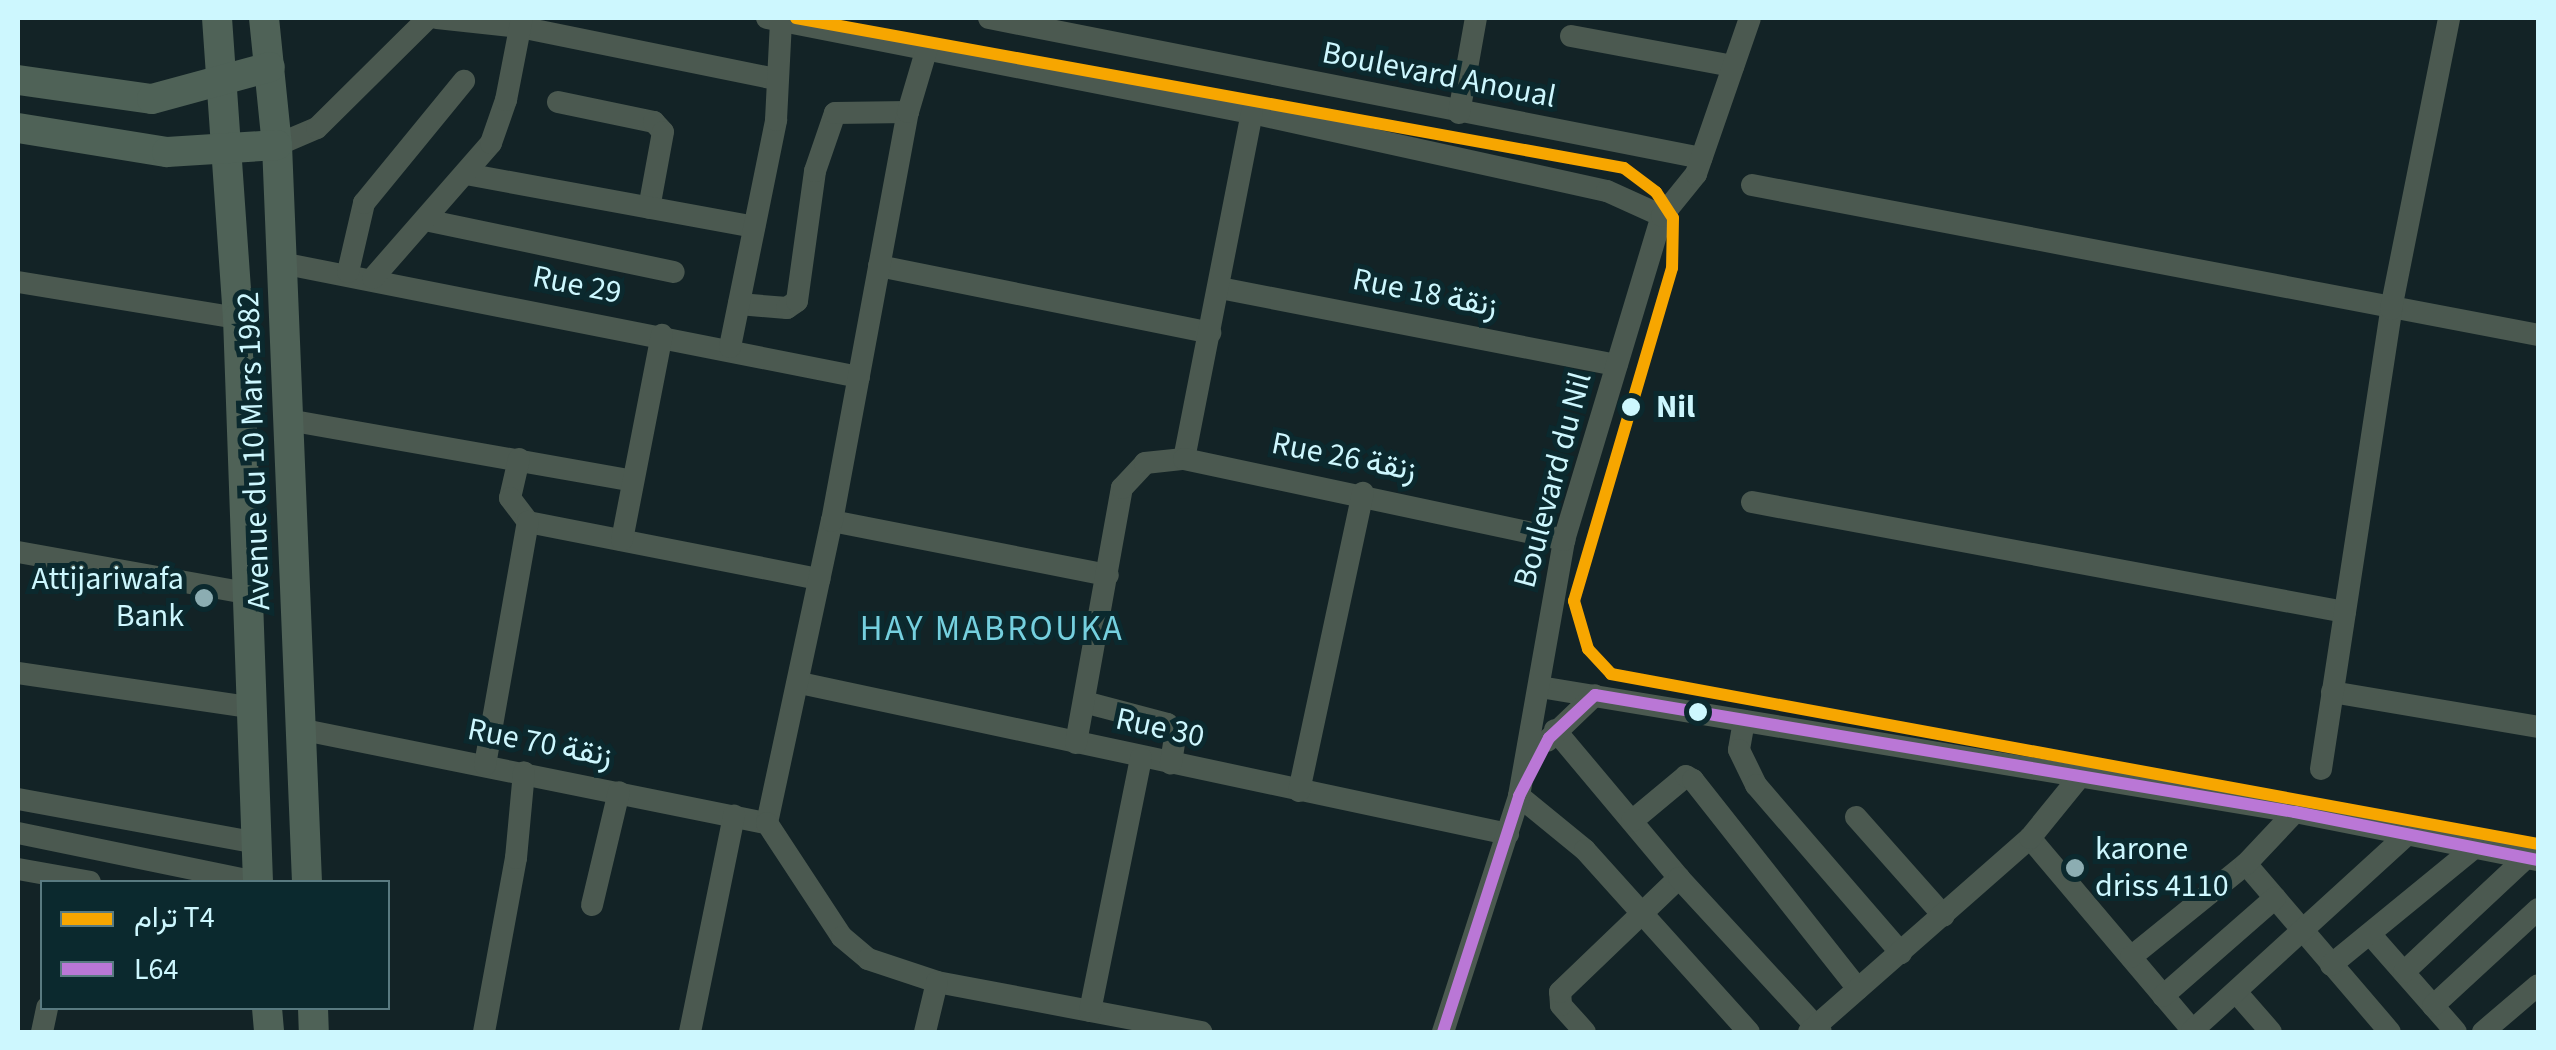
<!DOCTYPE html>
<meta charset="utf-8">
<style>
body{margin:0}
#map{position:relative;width:2556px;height:1050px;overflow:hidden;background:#132326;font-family:"Source Sans 3",Vazirmatn,sans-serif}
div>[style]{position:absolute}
.minor>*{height:22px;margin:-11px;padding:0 11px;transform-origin:11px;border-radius:11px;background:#4b5950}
.major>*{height:30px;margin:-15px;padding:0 15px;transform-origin:15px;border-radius:15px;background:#4f6257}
.bus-1>*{height:12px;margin:-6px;padding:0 6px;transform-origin:6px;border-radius:6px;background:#ba77d6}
.tram-1>*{height:12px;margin:-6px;padding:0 6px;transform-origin:6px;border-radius:6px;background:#f7a600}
.dots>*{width:28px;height:28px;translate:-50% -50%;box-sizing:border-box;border:5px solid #0b292e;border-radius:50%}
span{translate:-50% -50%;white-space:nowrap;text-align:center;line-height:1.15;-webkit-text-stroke:10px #0b292e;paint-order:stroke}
.street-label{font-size:32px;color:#cdf7fe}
.stop-label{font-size:32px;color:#cdf7fe;font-weight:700}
.left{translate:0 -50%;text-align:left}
.poi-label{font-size:32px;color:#cdf7fe}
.right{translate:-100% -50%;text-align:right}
.neighbourhood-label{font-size:35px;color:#75d0df;letter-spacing:2.5px}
.frame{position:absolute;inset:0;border:20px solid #cdf7fe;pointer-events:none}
.legend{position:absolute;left:40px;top:880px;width:350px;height:130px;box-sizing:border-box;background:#0b292e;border:2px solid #597b81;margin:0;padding:12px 18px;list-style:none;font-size:30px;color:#cdf7fe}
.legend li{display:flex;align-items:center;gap:20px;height:50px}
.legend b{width:50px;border:2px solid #597b81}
</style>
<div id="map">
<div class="minor">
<div style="left:437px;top:18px;width:83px;rotate:6.2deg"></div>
<div style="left:520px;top:27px;width:261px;rotate:11.5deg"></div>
<div style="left:767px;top:18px;width:494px;rotate:11.1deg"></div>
<div style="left:1252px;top:113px;width:363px;rotate:12.4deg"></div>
<div style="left:1607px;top:191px;width:60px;rotate:24.4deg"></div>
<div style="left:989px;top:18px;width:726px;rotate:11.12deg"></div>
<div style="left:1571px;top:36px;width:165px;rotate:10.5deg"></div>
<div style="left:558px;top:102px;width:98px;rotate:11.8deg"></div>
<div style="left:654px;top:122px;width:13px;rotate:48deg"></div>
<div style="left:663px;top:132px;width:77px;rotate:100.4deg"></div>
<div style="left:1459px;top:113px;width:97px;rotate:-79.9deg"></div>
<div style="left:277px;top:145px;width:43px;rotate:-23deg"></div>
<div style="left:317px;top:128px;width:156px;rotate:-44.7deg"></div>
<div style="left:466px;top:174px;width:293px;rotate:10.4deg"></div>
<div style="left:1752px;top:185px;width:800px;rotate:10.8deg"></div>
<div style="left:425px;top:220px;width:254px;rotate:11.8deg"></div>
<div style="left:281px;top:263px;width:589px;rotate:11.16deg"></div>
<div style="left:879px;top:266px;width:338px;rotate:11.4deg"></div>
<div style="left:348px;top:272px;width:71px;rotate:-76.9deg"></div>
<div style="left:364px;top:203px;width:158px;rotate:-50.7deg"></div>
<div style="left:373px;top:278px;width:179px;rotate:-48.8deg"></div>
<div style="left:491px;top:143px;width:46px;rotate:-70.8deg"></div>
<div style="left:506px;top:100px;width:84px;rotate:-79deg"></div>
<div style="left:18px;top:282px;width:223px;rotate:9.3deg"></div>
<div style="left:1220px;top:288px;width:404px;rotate:11deg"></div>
<div style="left:739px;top:304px;width:48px;rotate:4.8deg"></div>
<div style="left:787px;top:308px;width:12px;rotate:-35deg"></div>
<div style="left:797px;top:301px;width:131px;rotate:-82.1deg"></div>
<div style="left:815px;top:171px;width:61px;rotate:-71deg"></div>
<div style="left:835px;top:113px;width:73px;rotate:-0.8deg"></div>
<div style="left:730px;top:347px;width:232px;rotate:-78.5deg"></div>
<div style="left:776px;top:120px;width:100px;rotate:-87.1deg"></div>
<div style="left:288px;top:420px;width:350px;rotate:10deg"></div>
<div style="left:519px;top:459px;width:40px;rotate:103deg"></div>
<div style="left:510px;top:498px;width:30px;rotate:53deg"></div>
<div style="left:528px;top:522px;width:297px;rotate:11.1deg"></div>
<div style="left:1184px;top:459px;width:353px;rotate:-78.9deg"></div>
<div style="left:1752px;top:502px;width:603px;rotate:10.51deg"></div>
<div style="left:832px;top:521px;width:281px;rotate:11.1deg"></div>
<div style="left:622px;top:540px;width:209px;rotate:-79deg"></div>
<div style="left:18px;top:552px;width:231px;rotate:10.2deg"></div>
<div style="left:18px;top:673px;width:239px;rotate:8.4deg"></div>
<div style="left:800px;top:683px;width:724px;rotate:12.04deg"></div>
<div style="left:1540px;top:687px;width:765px;rotate:9.4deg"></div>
<div style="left:2295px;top:812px;width:248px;rotate:11.2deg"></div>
<div style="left:2332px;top:692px;width:209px;rotate:9.6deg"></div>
<div style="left:1084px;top:702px;width:86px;rotate:14.8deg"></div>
<div style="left:1167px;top:724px;width:11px;rotate:38deg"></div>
<div style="left:1176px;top:731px;width:33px;rotate:99deg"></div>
<div style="left:1744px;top:721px;width:29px;rotate:100deg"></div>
<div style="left:1739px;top:750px;width:39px;rotate:64deg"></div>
<div style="left:1756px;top:785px;width:222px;rotate:49.2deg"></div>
<div style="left:299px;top:729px;width:477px;rotate:11.4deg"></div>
<div style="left:1555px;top:730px;width:193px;rotate:50deg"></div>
<div style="left:1547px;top:741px;width:66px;rotate:-43.8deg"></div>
<div style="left:1076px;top:743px;width:259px;rotate:-79.8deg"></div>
<div style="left:1122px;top:488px;width:34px;rotate:-47deg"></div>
<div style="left:1145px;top:463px;width:39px;rotate:-6deg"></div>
<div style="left:1184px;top:459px;width:389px;rotate:12deg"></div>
<div style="left:485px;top:765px;width:247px;rotate:-80deg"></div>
<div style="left:2321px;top:769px;width:465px;rotate:-81.3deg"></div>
<div style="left:2391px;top:309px;width:297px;rotate:-78.7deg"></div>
<div style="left:1299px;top:791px;width:305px;rotate:-77.9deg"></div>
<div style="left:1519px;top:796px;width:85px;rotate:39.3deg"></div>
<div style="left:1585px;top:850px;width:245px;rotate:48deg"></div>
<div style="left:18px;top:799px;width:243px;rotate:10.4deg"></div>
<div style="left:1856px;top:817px;width:132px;rotate:48.4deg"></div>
<div style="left:1632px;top:821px;width:70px;rotate:-39.8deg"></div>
<div style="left:1686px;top:776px;width:8px;rotate:30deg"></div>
<div style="left:1693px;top:780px;width:266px;rotate:51.7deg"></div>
<div style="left:767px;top:823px;width:309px;rotate:-77.9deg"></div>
<div style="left:832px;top:521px;width:416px;rotate:-79.5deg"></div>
<div style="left:908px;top:112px;width:67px;rotate:-73.5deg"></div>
<div style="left:767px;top:823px;width:136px;rotate:56.7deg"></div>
<div style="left:842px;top:937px;width:34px;rotate:40deg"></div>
<div style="left:868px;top:959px;width:73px;rotate:18.4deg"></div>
<div style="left:937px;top:982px;width:269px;rotate:10.7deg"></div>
<div style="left:18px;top:833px;width:243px;rotate:11.6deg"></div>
<div style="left:2030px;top:838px;width:254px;rotate:49.8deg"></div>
<div style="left:2246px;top:864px;width:221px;rotate:49.4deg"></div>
<div style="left:18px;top:869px;width:73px;rotate:10.2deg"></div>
<div style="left:592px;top:905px;width:116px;rotate:-76.6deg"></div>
<div style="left:2370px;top:934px;width:130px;rotate:48.7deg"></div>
<div style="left:2131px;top:957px;width:148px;rotate:-39deg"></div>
<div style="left:2246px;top:864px;width:71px;rotate:-46.7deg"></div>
<div style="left:2331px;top:965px;width:186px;rotate:-39.3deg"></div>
<div style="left:2404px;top:972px;width:167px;rotate:-43.1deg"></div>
<div style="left:2236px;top:992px;width:53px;rotate:48.8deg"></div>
<div style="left:2163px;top:996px;width:149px;rotate:-41.2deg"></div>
<div style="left:2433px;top:1006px;width:143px;rotate:-42.7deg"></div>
<div style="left:1090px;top:1011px;width:258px;rotate:-78.6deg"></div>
<div style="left:2192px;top:1031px;width:292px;rotate:-42.4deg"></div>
<div style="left:42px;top:1032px;width:25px;rotate:-78deg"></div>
<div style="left:484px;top:1032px;width:177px;rotate:-79.6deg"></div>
<div style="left:516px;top:858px;width:86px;rotate:-84.7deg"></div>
<div style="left:690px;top:1032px;width:221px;rotate:-78.5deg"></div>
<div style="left:925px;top:1032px;width:51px;rotate:-76.5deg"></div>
<div style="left:1443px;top:1032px;width:248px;rotate:-72.1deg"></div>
<div style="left:1519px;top:796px;width:260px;rotate:-80deg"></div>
<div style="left:1564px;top:540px;width:338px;rotate:-73.2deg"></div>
<div style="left:1662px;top:216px;width:54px;rotate:-51deg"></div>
<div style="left:1696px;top:174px;width:165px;rotate:-70.9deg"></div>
<div style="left:1585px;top:1032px;width:36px;rotate:-132deg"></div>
<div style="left:1561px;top:1005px;width:13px;rotate:-94deg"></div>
<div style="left:1560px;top:992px;width:165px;rotate:-43.8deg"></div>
<div style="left:1679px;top:878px;width:209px;rotate:47.3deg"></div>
<div style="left:1809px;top:1032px;width:294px;rotate:-41.3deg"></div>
<div style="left:2030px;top:838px;width:76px;rotate:-50.9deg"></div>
<div style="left:2483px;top:1032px;width:72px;rotate:-40.5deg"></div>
</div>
<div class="major">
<div style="left:217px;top:18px;width:301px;rotate:86deg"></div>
<div style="left:238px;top:318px;width:564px;rotate:87.97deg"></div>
<div style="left:264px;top:18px;width:128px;rotate:84.2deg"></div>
<div style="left:277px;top:145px;width:738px;rotate:87.67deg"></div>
<div style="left:18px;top:80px;width:135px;rotate:8.1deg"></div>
<div style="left:152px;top:99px;width:122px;rotate:-15.2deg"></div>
<div style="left:18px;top:128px;width:151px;rotate:9.2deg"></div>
<div style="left:167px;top:152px;width:110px;rotate:-3.6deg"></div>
<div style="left:267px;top:1008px;width:24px;rotate:85deg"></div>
<div style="left:313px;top:1008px;width:24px;rotate:88deg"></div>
</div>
<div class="bus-1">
<div style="left:1443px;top:1032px;width:248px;rotate:-72.1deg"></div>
<div style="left:1519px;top:796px;width:65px;rotate:-62.7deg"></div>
<div style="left:1549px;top:738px;width:63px;rotate:-43.1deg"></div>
<div style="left:1595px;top:695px;width:710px;rotate:9.49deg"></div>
<div style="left:2295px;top:812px;width:248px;rotate:11.2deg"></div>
</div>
<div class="tram-1">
<div style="left:796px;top:18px;width:841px;rotate:10.27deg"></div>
<div style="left:1624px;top:168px;width:40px;rotate:37deg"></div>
<div style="left:1656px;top:192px;width:31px;rotate:57deg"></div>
<div style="left:1673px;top:218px;width:50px;rotate:91.1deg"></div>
<div style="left:1672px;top:268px;width:347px;rotate:106.4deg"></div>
<div style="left:1574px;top:601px;width:50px;rotate:73.7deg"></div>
<div style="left:1588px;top:649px;width:34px;rotate:47deg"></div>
<div style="left:1611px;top:674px;width:942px;rotate:10.39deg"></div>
</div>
<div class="dots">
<div style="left:1631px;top:407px;background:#cdf7fe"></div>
<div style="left:204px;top:598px;background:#8cadb2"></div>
<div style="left:1698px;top:712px;background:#cdf7fe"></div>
<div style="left:2075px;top:868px;background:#8cadb2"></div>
</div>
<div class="street-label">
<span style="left:1439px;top:75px;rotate:11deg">Boulevard Anoual</span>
<span style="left:577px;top:285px;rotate:11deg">Rue 29</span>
<span style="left:1425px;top:293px;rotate:11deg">Rue 18 زنقة</span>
<span style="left:254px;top:451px;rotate:-92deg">Avenue du 10 Mars 1982</span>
<span style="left:1344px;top:457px;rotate:11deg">Rue 26 زنقة</span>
<span style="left:1553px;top:480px;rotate:-75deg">Boulevard du Nil</span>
<span style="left:1160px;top:728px;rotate:12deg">Rue 30</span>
<span style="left:540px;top:743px;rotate:11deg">Rue 70 زنقة</span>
</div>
<div class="stop-label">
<span class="left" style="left:1656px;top:407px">Nil</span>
</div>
<div class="poi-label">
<span class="right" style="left:184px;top:598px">Attijariwafa<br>Bank</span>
<span class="left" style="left:2095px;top:868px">karone<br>driss 4110</span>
</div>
<div class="neighbourhood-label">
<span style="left:992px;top:629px">HAY MABROUKA</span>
</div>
<div class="frame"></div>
<ul class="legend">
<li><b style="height:12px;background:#f7a600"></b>ترام T4</li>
<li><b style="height:12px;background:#ba77d6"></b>L64</li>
</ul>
</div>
